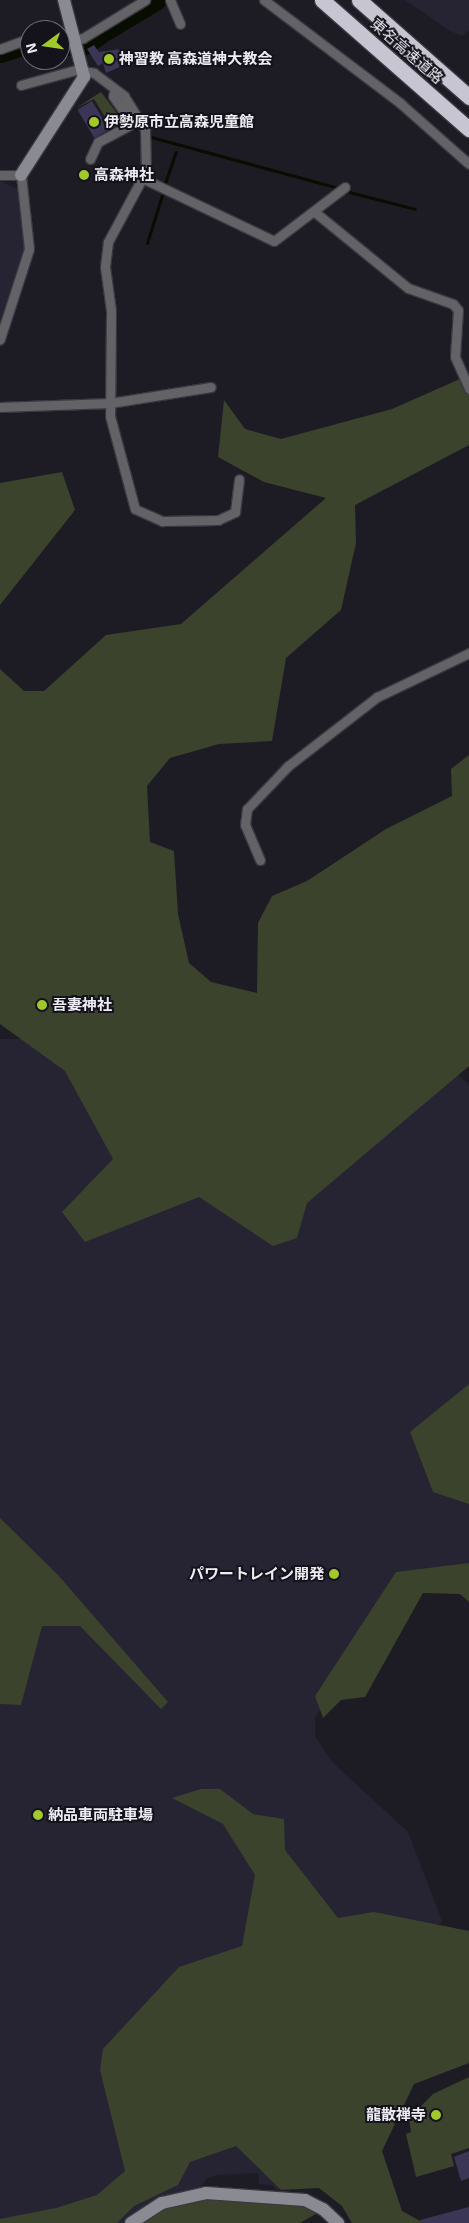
<!DOCTYPE html>
<meta charset="utf-8">
<style>
body{margin:0}
#map{position:relative;width:469px;height:2223px;overflow:hidden;background:#1d1c25;font-family:"Exo 2","Noto Sans JP",sans-serif}
div>[style]{position:absolute}
.built>*{inset:0;background:#262433}
.green>*{inset:0;background:#3b432c}
.stream>*{height:3px;margin:-1.5px;padding:0 1.5px;transform-origin:1.5px;border-radius:1.5px;background:#070d00}
.river>*{height:19px;margin:-9.5px;padding:0 9.5px;transform-origin:9.5px;border-radius:9.5px;background:#070d00}
.building>*{inset:0;background:#3b3655;transform-origin:0 0}
.roads{filter:drop-shadow(1px 0 #3a3942) drop-shadow(-1px 0 #3a3942) drop-shadow(0 1px #3a3942) drop-shadow(0 -1px #3a3942)}
.street>*{height:9px;margin:-4.5px;padding:0 4.5px;transform-origin:4.5px;border-radius:4.5px;background:#636267}
.secondary>*{height:12px;margin:-6px;padding:0 6px;transform-origin:6px;border-radius:6px;background:#8a8a92}
.highway>*{height:15px;margin:-7.5px;padding:0 7.5px;transform-origin:7.5px;border-radius:7.5px;background:#c6c5d1}
.dots>*{width:14px;height:14px;translate:-50% -50%;box-sizing:border-box;border:2px solid #14131b;border-radius:50%}
span{translate:-50% -50%;white-space:nowrap;text-align:center;line-height:1.15;-webkit-text-stroke:4px #14131b;paint-order:stroke}
.street-label{font-size:15px;color:#edecf3}
.poi-label{font-size:15px;color:#edecf3;font-weight:700}
.left{translate:0 -50%;text-align:left}
.right{translate:-100% -50%;text-align:right}
.north{position:absolute;left:20px;top:20px;width:50px;height:50px;box-sizing:border-box;background:#14131b;border:1px solid #6b6a71;border-radius:50%;rotate:256deg;font-size:14px;font-weight:700;line-height:20px;text-align:center;color:#edecf3}
.north::after{content:'';display:block;margin:auto;width:18px;height:22px;background:#a1c929;clip-path:polygon(50% 0,100% 100%,50% 72%,0 100%)}
</style>
<div id="map">
<div class="built">
<div style="clip-path:polygon(405px 0,469px 0,469px 30px,462px 36px,450px 31px)"></div>
<div style="clip-path:polygon(0 181px,18px 190px,25px 246px,0 322px)"></div>
<div style="clip-path:polygon(0 1039px,419px 1039px,469px 1085px,469px 1571px,410px 1576px,315px 1717px,315px 1736px,332px 1762px,408px 1832px,442px 1921px,382px 1983px,278px 2192px,272px 2185px,259px 2184px,258px 2173px,216px 2175px,206px 2179px,201px 2187px,164px 2197px,122px 2223px,0 2223px)"></div>
</div>
<div class="green">
<div style="clip-path:polygon(101px 92px,122px 120px,122px 126px,113px 130px,94px 99px,76px 108px)"></div>
<div style="clip-path:polygon(469px 375px,469px 445px,355px 505px,356px 543px,341px 610px,286px 658px,272px 741px,219px 744px,170px 758px,147px 786px,150px 842px,174px 851px,178px 914px,189px 963px,211px 982px,257px 993px,258px 923px,272px 896px,307px 881px,386px 829px,452px 796px,451px 769px,469px 755px,469px 1066px,307px 1203px,297px 1238px,273px 1246px,199px 1197px,85px 1242px,62px 1212px,113px 1159px,65px 1071px,0 1024px,0 669px,24px 691px,44px 691px,106px 635px,181px 624px,326px 498px,264px 482px,218px 457px,224px 400px,245px 429px,281px 439px,392px 409px)"></div>
<div style="clip-path:polygon(62px 472px,75px 510px,0 605px,0 483px)"></div>
<div style="clip-path:polygon(469px 1384px,469px 1504px,433px 1492px,410px 1432px)"></div>
<div style="clip-path:polygon(0 1518px,58px 1575px,168px 1702px,161px 1709px,80px 1626px,42px 1626px,21px 1705px,0 1704px)"></div>
<div style="clip-path:polygon(469px 1563px,469px 1602px,460px 1594px,423px 1593px,365px 1697px,341px 1700px,323px 1718px,315px 1696px,396px 1572px)"></div>
<div style="clip-path:polygon(201px 1789px,220px 1789px,253px 1814px,284px 1819px,285px 1850px,338px 1918px,374px 1912px,469px 1931px,469px 2063px,414px 2084px,382px 2151px,402px 2211px,424px 2223px,352px 2223px,342px 2206px,319px 2188px,281px 2190px,236px 2146px,190px 2162px,178px 2185px,134px 2206px,117px 2223px,0 2223px,0 2219px,56px 2208px,97px 2195px,125px 2171px,100px 2070px,103px 2049px,179px 1967px,242px 1946px,255px 1875px,223px 1824px,172px 1798px)"></div>
<div style="clip-path:polygon(469px 2077px,469px 2148px,451px 2154px,454px 2166px,416px 2177px,406px 2134px,411px 2132px,409px 2119px,419px 2116px,418px 2109px,433px 2094px)"></div>
<div style="clip-path:polygon(208px 2198px,306px 2205px,321px 2211px,300px 2223px,139px 2223px,161px 2210px)"></div>
</div>
<div class="stream">
<div style="left:151px;top:137px;width:195px;rotate:15.2deg"></div>
<div style="left:164px;top:186px;width:36px;rotate:-71deg"></div>
<div style="left:349px;top:192px;width:68px;rotate:14.4deg"></div>
<div style="left:147px;top:243px;width:50px;rotate:-72.6deg"></div>
</div>
<div class="river">
<div style="left:106px;top:31px;width:60px;rotate:-31.3deg"></div>
<div style="left:85px;top:45px;width:18px;rotate:-34deg"></div>
<div style="left:60px;top:47px;width:4px"></div>
<div style="left:1px;top:53px;width:31px;rotate:-19deg"></div>
</div>
<div class="building">
<div style="clip-path:polygon(94px 45px,99px 52px,121px 49px,124px 65px,106px 73px,103px 63px,98px 66px,87px 49px)"></div>
<div style="left:92px;top:101px;width:33px;height:17px;rotate:59deg"></div>
<div style="clip-path:polygon(469px 2151px,469px 2178px,461px 2181px,454px 2157px)"></div>
<div style="clip-path:polygon(469px 2207px,469px 2223px,421px 2223px,420px 2220px)"></div>
</div>
<div class="roads">
<div class="street">
<div style="left:170px;top:0;width:26px;rotate:67deg"></div>
<div style="left:264px;top:0;width:171px;rotate:37.1deg"></div>
<div style="left:400px;top:103px;width:92px;rotate:41.5deg"></div>
<div style="left:60px;top:41px;width:23px;rotate:-7deg"></div>
<div style="left:83px;top:38px;width:73px;rotate:-31.5deg"></div>
<div style="left:0;top:49px;width:32px;rotate:-20deg"></div>
<div style="left:21px;top:85px;width:57px;rotate:-15.3deg"></div>
<div style="left:76px;top:70px;width:18px;rotate:9deg"></div>
<div style="left:94px;top:73px;width:38px;rotate:37deg"></div>
<div style="left:124px;top:96px;width:40px;rotate:58deg"></div>
<div style="left:145px;top:130px;width:41px;rotate:88.6deg"></div>
<div style="left:146px;top:171px;width:81px;rotate:118.2deg"></div>
<div style="left:108px;top:242px;width:25px;rotate:97deg"></div>
<div style="left:105px;top:267px;width:44px;rotate:82.2deg"></div>
<div style="left:111px;top:311px;width:105px;rotate:90.5deg"></div>
<div style="left:110px;top:416px;width:96px;rotate:75deg"></div>
<div style="left:135px;top:509px;width:30px;rotate:24deg"></div>
<div style="left:162px;top:521px;width:56px;rotate:-1deg"></div>
<div style="left:218px;top:520px;width:19px;rotate:-25deg"></div>
<div style="left:235px;top:512px;width:33px;rotate:-83deg"></div>
<div style="left:90px;top:159px;width:19px;rotate:-65deg"></div>
<div style="left:98px;top:142px;width:34px;rotate:-28deg"></div>
<div style="left:128px;top:126px;width:7px;rotate:-82deg"></div>
<div style="left:129px;top:119px;width:28px;rotate:-125deg"></div>
<div style="left:113px;top:96px;width:7px;rotate:-74deg"></div>
<div style="left:0;top:175px;width:21px"></div>
<div style="left:21px;top:175px;width:74px;rotate:83.8deg"></div>
<div style="left:29px;top:249px;width:95px;rotate:107.9deg"></div>
<div style="left:142px;top:178px;width:146px;rotate:25.5deg"></div>
<div style="left:274px;top:241px;width:89px;rotate:-37.3deg"></div>
<div style="left:316px;top:213px;width:119px;rotate:39.2deg"></div>
<div style="left:408px;top:288px;width:48px;rotate:19.6deg"></div>
<div style="left:453px;top:304px;width:8px;rotate:50deg"></div>
<div style="left:458px;top:310px;width:47px;rotate:93.7deg"></div>
<div style="left:455px;top:357px;width:35px;rotate:66deg"></div>
<div style="left:0;top:407px;width:110px;rotate:-2.1deg"></div>
<div style="left:110px;top:403px;width:102px;rotate:-9deg"></div>
<div style="left:260px;top:860px;width:38px;rotate:-113deg"></div>
<div style="left:245px;top:825px;width:16px;rotate:-83deg"></div>
<div style="left:247px;top:809px;width:59px;rotate:-46.4deg"></div>
<div style="left:288px;top:766px;width:113px;rotate:-37.8deg"></div>
<div style="left:377px;top:697px;width:102px;rotate:-25.6deg"></div>
</div>
<div class="secondary">
<div style="left:21px;top:175px;width:117px;rotate:-57.3deg"></div>
<div style="left:84px;top:77px;width:80px;rotate:-104.6deg"></div>
<div style="left:131px;top:2223px;width:37px;rotate:-33deg"></div>
<div style="left:162px;top:2203px;width:45px;rotate:-12.8deg"></div>
<div style="left:206px;top:2193px;width:99px;rotate:4deg"></div>
<div style="left:305px;top:2200px;width:20px;rotate:27deg"></div>
<div style="left:323px;top:2209px;width:21px;rotate:43deg"></div>
</div>
<div class="highway">
<div style="left:322px;top:0;width:196px;rotate:41.3deg"></div>
<div style="left:359px;top:0;width:147px;rotate:41.4deg"></div>
</div>
</div>
<div class="dots">
<div style="left:109px;top:59px;background:#a1c929"></div>
<div style="left:94px;top:122px;background:#a1c929"></div>
<div style="left:84px;top:175px;background:#a1c929"></div>
<div style="left:42px;top:1005px;background:#a1c929"></div>
<div style="left:334px;top:1574px;background:#a1c929"></div>
<div style="left:38px;top:1815px;background:#a1c929"></div>
<div style="left:436px;top:2115px;background:#a1c929"></div>
</div>
<div class="street-label">
<span style="left:407px;top:51px;rotate:41deg">東名高速道路</span>
</div>
<div class="poi-label">
<span class="left" style="left:119px;top:59px">神習教 高森道神大教会</span>
<span class="left" style="left:104px;top:122px">伊勢原市立高森児童館</span>
<span class="left" style="left:94px;top:175px">高森神社</span>
<span class="left" style="left:52px;top:1005px">吾妻神社</span>
<span class="right" style="left:324px;top:1574px">パワートレイン開発</span>
<span class="left" style="left:48px;top:1815px">納品車両駐車場</span>
<span class="right" style="left:426px;top:2115px">龍散禅寺</span>
</div>
<div class="north">N</div>
</div>
